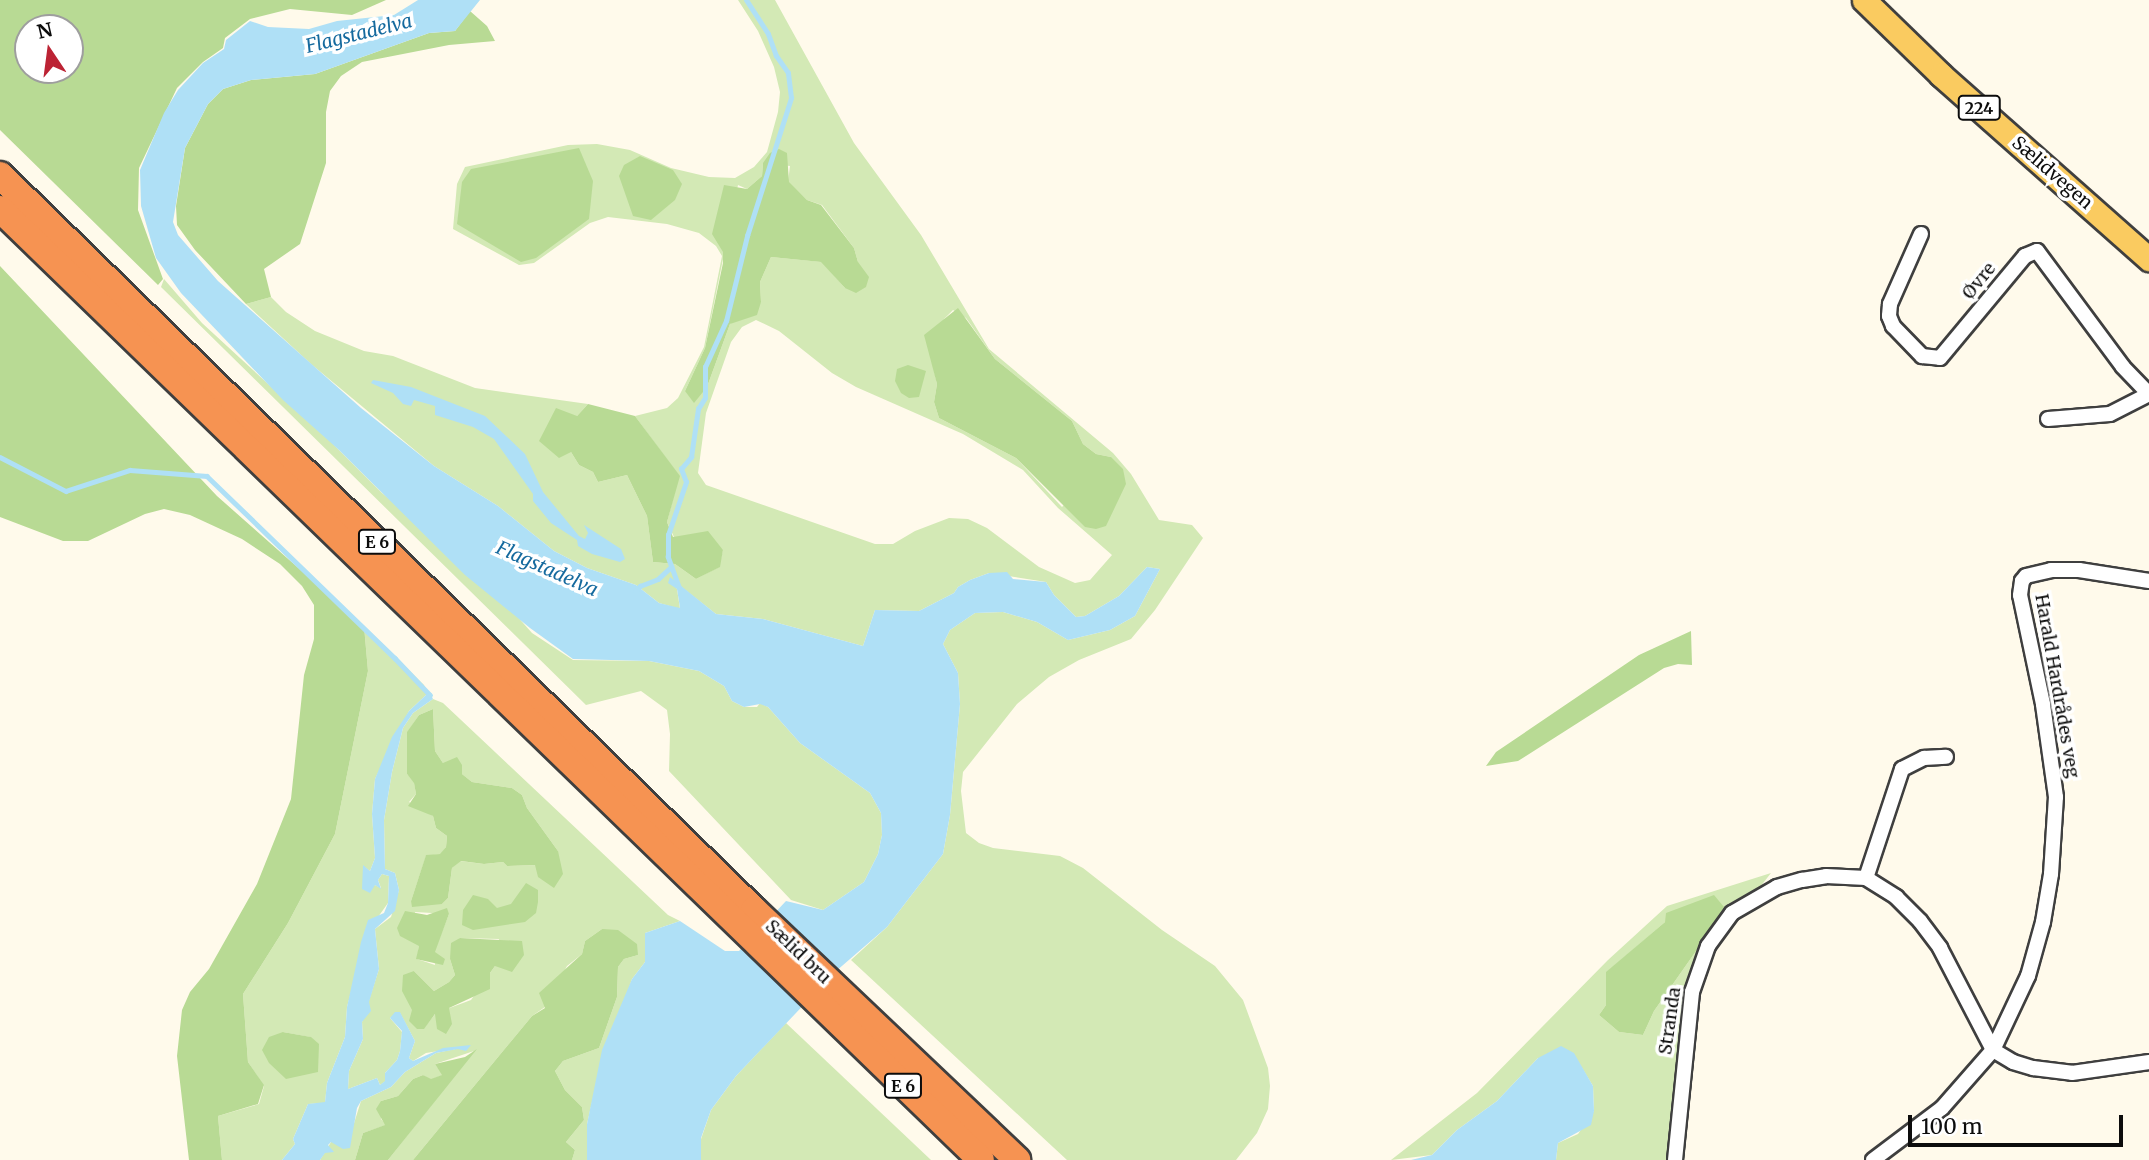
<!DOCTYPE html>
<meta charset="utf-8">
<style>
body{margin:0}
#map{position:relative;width:2149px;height:1160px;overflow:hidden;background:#fffaeb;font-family:Merriweather,serif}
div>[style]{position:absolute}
.green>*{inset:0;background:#d3e9b5}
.forest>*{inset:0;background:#b8da94}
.water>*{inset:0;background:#afe0f6}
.stream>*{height:4.5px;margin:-2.25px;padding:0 2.25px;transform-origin:2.25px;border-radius:2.25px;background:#afe0f6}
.roads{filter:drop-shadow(2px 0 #3f3f3f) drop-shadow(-2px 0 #3f3f3f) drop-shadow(0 2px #3f3f3f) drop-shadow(0 -2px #3f3f3f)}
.street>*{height:14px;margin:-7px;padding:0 7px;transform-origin:7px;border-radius:7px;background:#fff}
.primary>*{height:23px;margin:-11.5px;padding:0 11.5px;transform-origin:11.5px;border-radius:11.5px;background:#facb60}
.highway>*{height:26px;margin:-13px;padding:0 13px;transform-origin:13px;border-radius:13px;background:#f69352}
span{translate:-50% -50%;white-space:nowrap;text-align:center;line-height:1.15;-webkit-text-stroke:7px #fff;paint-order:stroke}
.shield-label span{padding:2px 5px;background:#fff;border:2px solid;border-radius:5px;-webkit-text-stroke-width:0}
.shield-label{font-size:16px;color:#0c0c0c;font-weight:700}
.street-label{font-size:18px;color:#0c0c0c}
.water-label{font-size:19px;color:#156a9e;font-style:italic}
.north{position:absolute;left:14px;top:14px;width:70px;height:70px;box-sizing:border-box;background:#fff;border:2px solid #9e9e9e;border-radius:50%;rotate:347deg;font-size:19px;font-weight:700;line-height:28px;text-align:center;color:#0c0c0c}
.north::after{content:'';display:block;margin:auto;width:24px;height:32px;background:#bc2334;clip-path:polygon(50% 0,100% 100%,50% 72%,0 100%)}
.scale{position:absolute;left:1908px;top:1115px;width:215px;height:32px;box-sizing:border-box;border:4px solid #0c0c0c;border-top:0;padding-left:9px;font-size:21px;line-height:24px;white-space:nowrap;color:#0c0c0c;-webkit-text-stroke:5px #fff;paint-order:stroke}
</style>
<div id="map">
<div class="green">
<div style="clip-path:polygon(evenodd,738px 0,775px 0,854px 143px,921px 235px,989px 349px,1113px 453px,1131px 474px,1159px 520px,1192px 525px,1203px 538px,1155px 610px,1131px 639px,1079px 660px,1049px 677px,1017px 704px,963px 772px,961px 791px,966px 833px,979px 843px,993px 848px,1060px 856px,1083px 868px,1162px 930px,1215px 966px,1243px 1000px,1268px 1068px,1270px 1086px,1268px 1109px,1257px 1133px,1236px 1160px,1067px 1160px,851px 960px,887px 927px,943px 854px,950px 815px,960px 704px,958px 673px,943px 644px,950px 630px,975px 613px,1003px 612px,1037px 622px,1068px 640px,1110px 630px,1135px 616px,1160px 569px,1147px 567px,1119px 596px,1085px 616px,1076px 617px,1054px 595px,1046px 582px,989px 573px,970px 580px,958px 587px,954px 593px,919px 611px,875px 610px,863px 646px,763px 619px,716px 614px,670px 578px,677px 589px,680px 609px,659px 603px,636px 585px,587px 568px,554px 551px,498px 506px,434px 466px,311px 364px,246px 304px,271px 297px,286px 312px,315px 331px,364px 351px,393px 356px,475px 388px,588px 404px,577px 416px,571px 452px,579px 465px,593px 472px,598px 482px,627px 475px,647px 516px,653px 562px,675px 564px,696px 579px,719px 567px,723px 550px,674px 537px,667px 522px,679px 476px,635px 416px,667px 408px,678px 398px,704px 347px,722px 256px,716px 246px,699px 233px,667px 224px,608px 217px,590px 223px,534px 263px,519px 265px,453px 229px,457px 184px,465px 167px,568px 145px,597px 144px,630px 150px,671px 168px,709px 177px,735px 178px,754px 167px,767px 152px,778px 112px,780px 92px,774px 67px,758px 31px,738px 0,763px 163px,790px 166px,788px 182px,807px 200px,822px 205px,854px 248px,858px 262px,845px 288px,822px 262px,771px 257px,760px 282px,761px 302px,730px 324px,707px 387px,685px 391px,705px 348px,738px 185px,747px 189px,762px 176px,763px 163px,738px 0,953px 310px,966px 318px,995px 359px,1072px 421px,1083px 444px,1096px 454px,1111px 457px,1062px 507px,1016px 458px,939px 418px,934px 402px,937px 384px,932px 361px,944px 319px,953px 310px,738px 0,756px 320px,779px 331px,832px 373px,856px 387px,963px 434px,1023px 470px,1058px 508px,1112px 555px,1090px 580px,1075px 583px,1039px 567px,987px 528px,968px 519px,949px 518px,915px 531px,893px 544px,875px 544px,706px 485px,698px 473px,706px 413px,731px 342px,742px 327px,756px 320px)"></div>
<div style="clip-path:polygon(164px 279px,202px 323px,329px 440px,382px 493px,421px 525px,507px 605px,532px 633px,573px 660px,649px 661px,699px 671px,724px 686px,732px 701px,744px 707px,757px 707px,760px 703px,768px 707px,800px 743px,870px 793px,881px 813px,882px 835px,878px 854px,864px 882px,823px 910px,791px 900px,669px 771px,670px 734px,667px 710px,641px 691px,586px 705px,161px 287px)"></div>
<div style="clip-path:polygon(evenodd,364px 626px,424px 685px,427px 694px,409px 711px,375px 779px,372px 814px,375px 858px,370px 871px,363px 866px,363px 889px,375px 885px,381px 888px,378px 880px,382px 874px,389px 876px,388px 903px,378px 917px,355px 977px,347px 1007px,345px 1037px,327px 1083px,325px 1103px,308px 1104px,293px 1139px,295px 1144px,282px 1160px,222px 1160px,218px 1116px,259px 1104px,264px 1086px,248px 1062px,243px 994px,288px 923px,335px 834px,368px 671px,364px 626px,283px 1032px,310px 1037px,303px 1075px,293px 1075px,283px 1032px)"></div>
<div style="clip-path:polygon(evenodd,433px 699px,443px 703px,668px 915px,680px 921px,645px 933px,645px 962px,632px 979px,595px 1089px,587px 1124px,587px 1160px,572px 1160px,575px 1150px,566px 1142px,584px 1120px,582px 1107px,565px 1090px,555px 1071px,563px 1061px,599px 1048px,617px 997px,618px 967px,624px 959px,638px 955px,602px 929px,585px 941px,582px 954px,567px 966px,545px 1007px,532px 1016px,413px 1160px,388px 1160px,474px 1051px,435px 1064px,443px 1075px,430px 1080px,423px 1075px,413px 1079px,398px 1096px,381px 1101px,381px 1119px,386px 1125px,363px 1133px,355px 1160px,320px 1160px,331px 1142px,350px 1136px,361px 1101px,391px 1087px,405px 1072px,436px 1053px,470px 1046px,426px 1053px,413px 1061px,409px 1058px,415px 1041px,400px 1013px,390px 1018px,402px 1032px,400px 1051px,397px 1060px,385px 1073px,386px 1081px,380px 1085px,377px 1078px,348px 1089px,349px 1071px,363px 1039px,362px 1022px,379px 969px,375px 929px,391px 917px,399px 890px,395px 873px,385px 869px,384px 820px,392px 772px,403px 728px,413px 713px,433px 699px,433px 709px,435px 751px,443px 763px,448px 763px,472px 782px,512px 788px,522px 795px,527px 808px,558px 851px,536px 865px,507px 866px,503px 862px,484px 864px,460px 861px,452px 868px,448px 898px,442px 904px,411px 901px,426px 856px,441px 854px,446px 847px,447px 836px,436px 828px,433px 816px,409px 802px,416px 794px,414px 782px,407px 774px,407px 733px,419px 715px,433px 709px,433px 699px,415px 912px,449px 914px,434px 952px,435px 965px,417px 959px,419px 946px,415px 912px,433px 699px,460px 938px,499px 939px,495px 966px,471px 1000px,436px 1013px,424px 1028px,410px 1005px,414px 971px,434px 991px,449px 982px,455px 975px,450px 959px,460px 938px)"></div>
<div style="clip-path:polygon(evenodd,1771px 873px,1760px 887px,1725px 914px,1707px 937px,1687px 978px,1668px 1160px,1556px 1160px,1558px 1143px,1578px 1134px,1594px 1111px,1593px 1086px,1582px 1068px,1538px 1058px,1497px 1101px,1457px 1130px,1432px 1155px,1391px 1160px,1477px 1093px,1608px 960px,1667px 906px,1771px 873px,1722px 914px,1654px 1011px,1643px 1035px,1619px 1032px,1599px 1015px,1606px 1005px,1607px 972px,1665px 922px,1722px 914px)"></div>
<div style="clip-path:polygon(786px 1023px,931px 1160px,701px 1160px,701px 1139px,711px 1110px,736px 1076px)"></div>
</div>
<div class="forest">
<div style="clip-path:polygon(evenodd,0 0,386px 0,352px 15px,290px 9px,250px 19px,225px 38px,223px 48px,203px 62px,177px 88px,139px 168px,138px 210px,163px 279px,158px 285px,0 130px,0 0,28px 28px,70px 28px,70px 70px,28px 70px,28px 28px)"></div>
<div style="clip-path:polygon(470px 11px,487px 26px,495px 41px,449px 45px,362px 62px,341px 76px,330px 91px,326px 112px,326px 163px,300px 244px,264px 269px,271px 297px,246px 304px,195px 250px,177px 225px,176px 206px,185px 148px,208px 104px,223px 89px,251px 80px,315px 74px,429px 33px,455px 31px)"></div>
<div style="clip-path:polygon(579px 148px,593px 181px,589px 219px,536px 258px,521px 262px,457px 224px,462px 182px,471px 169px)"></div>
<div style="clip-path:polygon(779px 149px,787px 153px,789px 182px,807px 200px,821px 205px,854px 248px,858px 262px,869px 277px,866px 287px,856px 293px,845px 288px,821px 262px,771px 257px,760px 282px,761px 302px,757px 315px,730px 324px,707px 387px,694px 403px,685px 391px,705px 348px,723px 263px,723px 252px,712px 234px,724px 185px,747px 189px,762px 176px,763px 163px,770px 153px)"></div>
<div style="clip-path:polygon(640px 156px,673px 170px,682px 184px,675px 200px,651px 220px,633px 216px,619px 176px,624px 165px)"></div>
<div style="clip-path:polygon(0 266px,217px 496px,364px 626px,368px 671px,335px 834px,288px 923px,243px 994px,248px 1062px,264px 1085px,258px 1104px,218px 1116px,222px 1160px,189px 1160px,177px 1056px,182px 1010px,190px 992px,209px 969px,257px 884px,291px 799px,304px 675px,314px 639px,314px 605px,302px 586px,280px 564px,242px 539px,190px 515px,164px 509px,145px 514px,88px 541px,63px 541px,0 517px)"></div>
<div style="clip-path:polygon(958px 308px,995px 359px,1072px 421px,1083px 444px,1096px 454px,1111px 457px,1123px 469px,1126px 484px,1106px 526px,1096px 529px,1085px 527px,1016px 458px,939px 418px,934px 402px,937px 384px,924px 335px)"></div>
<div style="clip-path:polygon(908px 365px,926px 371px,919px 397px,909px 398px,901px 393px,895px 381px,897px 369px)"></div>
<div style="clip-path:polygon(588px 404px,635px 416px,680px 476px,667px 522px,673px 537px,708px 531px,723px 550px,720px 567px,696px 579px,675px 564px,653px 562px,647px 516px,627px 475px,598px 482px,593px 472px,579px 465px,571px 452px,559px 458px,539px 441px,556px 408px,577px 416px)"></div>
<div style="clip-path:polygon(1691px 631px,1692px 665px,1678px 664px,1664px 668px,1518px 761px,1486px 766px,1496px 752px,1639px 655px)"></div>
<div style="clip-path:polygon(433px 709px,435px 751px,443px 763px,457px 757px,462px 765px,462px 774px,472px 782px,512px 788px,522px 795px,527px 808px,558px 851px,563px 874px,554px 888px,538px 877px,535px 865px,507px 866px,503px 862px,484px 864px,461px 861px,452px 868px,448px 898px,442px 904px,412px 907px,411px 901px,426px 855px,440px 854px,446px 847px,447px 836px,436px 828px,433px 816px,408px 806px,416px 794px,414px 783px,407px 774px,407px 732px,419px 715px)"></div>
<div style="clip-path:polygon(526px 883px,538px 890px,538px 902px,536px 913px,525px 922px,473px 930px,462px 925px,463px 910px,473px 895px,488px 899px,497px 908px,511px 904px)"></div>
<div style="clip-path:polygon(1714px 895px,1724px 907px,1722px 914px,1654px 1011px,1643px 1035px,1619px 1032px,1599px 1015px,1606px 1005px,1606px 972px,1665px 922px,1666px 913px)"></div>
<div style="clip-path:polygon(447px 908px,449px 914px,435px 952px,445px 959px,443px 965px,416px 959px,419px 946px,400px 936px,397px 928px,405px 911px,427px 915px)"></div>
<div style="clip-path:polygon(602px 929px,618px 930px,637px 944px,638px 955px,624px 959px,618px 967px,617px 997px,599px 1048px,563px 1061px,555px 1071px,565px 1090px,582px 1107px,584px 1120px,566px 1142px,575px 1150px,572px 1160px,413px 1160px,532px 1016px,545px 1008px,539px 993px,582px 954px,585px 941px)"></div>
<div style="clip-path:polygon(460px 938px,522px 941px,524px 955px,512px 972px,495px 966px,490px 973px,490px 989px,449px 1008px,452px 1024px,446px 1034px,437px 1029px,435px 1014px,424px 1029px,417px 1029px,409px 1021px,412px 1010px,402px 991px,403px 975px,414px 971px,434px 991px,449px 982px,455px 975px,450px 959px,451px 943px)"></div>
<div style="clip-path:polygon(283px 1032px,311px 1037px,319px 1044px,318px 1072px,286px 1079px,269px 1063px,262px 1050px,269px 1037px)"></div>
<div style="clip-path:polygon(477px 1049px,388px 1160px,355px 1160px,363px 1133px,385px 1125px,376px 1109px,381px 1101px,398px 1096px,413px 1079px,423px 1075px,431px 1079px,442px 1075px,435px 1064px,465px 1057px)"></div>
</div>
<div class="water">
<div style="clip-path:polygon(418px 0,480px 0,455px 31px,429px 33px,315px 74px,251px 80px,223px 89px,208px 104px,185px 148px,173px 222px,178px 235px,218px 281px,361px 408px,434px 466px,498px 506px,554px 551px,587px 568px,636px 585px,659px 603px,680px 608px,677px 589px,668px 583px,670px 577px,716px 614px,763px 619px,863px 646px,875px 610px,919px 611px,954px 593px,958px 587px,970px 580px,989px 573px,1007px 572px,1013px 579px,1046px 582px,1054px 595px,1076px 617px,1085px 616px,1119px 596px,1147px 567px,1160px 569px,1135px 616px,1110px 630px,1068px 640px,1037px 622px,1003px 612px,975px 613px,950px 630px,943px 644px,958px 673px,960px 704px,950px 815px,943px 854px,887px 927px,835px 972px,736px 1076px,711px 1110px,701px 1138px,701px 1160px,587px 1160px,587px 1124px,602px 1050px,632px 979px,645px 962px,645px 933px,680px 921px,725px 951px,739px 951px,786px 901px,823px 910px,864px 882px,878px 854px,882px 835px,881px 813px,870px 793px,800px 743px,768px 707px,760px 704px,744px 707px,732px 701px,724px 686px,699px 671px,649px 661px,573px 659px,530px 628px,465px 575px,339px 450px,283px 400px,181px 293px,156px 258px,141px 206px,140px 170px,164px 113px,178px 90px,203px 63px,224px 49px,226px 40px,250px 21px,268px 27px,309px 29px,337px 21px,394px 15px)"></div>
<div style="clip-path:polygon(373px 380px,411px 387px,485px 416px,525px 454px,543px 492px,579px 536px,585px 539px,588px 533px,584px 525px,621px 549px,625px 559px,620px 562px,592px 554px,578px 546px,577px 540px,551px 523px,533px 501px,533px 494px,494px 439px,473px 427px,435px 415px,435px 406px,414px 400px,411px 406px,403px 404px,393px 393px,371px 383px)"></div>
<div style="clip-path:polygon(427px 694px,431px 695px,433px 699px,413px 713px,403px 728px,392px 772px,384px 820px,385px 869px,395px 873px,399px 890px,395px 911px,375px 929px,379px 969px,369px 1002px,371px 1011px,362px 1022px,363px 1039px,349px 1071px,348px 1089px,377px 1078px,380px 1085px,385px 1081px,385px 1073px,397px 1060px,400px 1051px,402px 1031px,390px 1018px,395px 1012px,400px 1012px,415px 1041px,409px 1058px,413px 1061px,443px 1048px,471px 1045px,466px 1051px,458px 1049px,436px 1053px,405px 1072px,391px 1087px,361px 1101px,357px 1108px,350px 1148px,343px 1149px,331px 1142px,328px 1145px,334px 1152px,325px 1153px,320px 1160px,282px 1160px,295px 1144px,293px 1139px,308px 1104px,325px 1102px,327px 1083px,345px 1037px,347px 1007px,361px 942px,368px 920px,384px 913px,388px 903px,389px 876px,382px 874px,378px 880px,381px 889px,375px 885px,370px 893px,362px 889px,363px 865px,370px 871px,375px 858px,372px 814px,375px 779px,392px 737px,409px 711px)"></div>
<div style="clip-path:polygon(1561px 1046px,1574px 1053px,1593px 1086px,1594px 1111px,1591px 1125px,1558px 1143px,1556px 1160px,1411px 1160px,1432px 1155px,1457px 1130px,1497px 1101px,1538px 1058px)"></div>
</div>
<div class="stream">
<div style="left:0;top:457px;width:74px;rotate:27.3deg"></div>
<div style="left:66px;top:491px;width:67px;rotate:-18.2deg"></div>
<div style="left:130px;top:470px;width:77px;rotate:4.5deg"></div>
<div style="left:207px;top:476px;width:262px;rotate:44.1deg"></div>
<div style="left:395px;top:658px;width:51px;rotate:46.6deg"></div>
<div style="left:430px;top:695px;width:4px;rotate:135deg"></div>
<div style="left:679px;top:588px;width:33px;rotate:-110deg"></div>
<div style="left:668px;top:557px;width:22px;rotate:-90deg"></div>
<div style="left:668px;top:535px;width:56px;rotate:-71.2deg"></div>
<div style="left:686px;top:482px;width:14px;rotate:-111deg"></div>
<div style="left:681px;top:469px;width:16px;rotate:-50deg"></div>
<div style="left:691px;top:457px;width:49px;rotate:-81.7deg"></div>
<div style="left:698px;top:409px;width:13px;rotate:-58deg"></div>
<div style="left:705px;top:398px;width:31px;rotate:-90deg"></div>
<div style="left:705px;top:367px;width:51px;rotate:-65.5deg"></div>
<div style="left:726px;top:321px;width:88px;rotate:-76.1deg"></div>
<div style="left:747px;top:236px;width:145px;rotate:-72.3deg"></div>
<div style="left:791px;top:98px;width:25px;rotate:-97deg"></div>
<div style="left:788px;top:73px;width:21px;rotate:-125deg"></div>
<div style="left:776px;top:56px;width:23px;rotate:-110deg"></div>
<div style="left:768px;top:34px;width:40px;rotate:-122.9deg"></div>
<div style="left:635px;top:591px;width:7px;rotate:-45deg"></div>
<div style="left:640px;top:586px;width:19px;rotate:-21deg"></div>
<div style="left:658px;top:579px;width:18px;rotate:-43deg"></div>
</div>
<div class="roads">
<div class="street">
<div style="left:1921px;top:234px;width:77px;rotate:113.9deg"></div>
<div style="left:1890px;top:304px;width:12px;rotate:95deg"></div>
<div style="left:1889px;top:316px;width:11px;rotate:68deg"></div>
<div style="left:1893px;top:326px;width:42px;rotate:46deg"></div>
<div style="left:1922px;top:356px;width:18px;rotate:6deg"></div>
<div style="left:1940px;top:358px;width:133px;rotate:-50.2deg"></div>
<div style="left:2025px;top:256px;width:13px;rotate:-23deg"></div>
<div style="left:2037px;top:251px;width:144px;rotate:53.4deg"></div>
<div style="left:2123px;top:367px;width:37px;rotate:46deg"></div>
<div style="left:2048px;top:419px;width:62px;rotate:-4.6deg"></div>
<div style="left:2110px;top:414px;width:44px;rotate:-27.1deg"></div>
<div style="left:1866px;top:878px;width:115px;rotate:-71.7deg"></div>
<div style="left:1902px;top:769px;width:25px;rotate:-27deg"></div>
<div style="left:1924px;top:758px;width:22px;rotate:-3deg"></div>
<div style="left:1675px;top:1160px;width:169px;rotate:-84.2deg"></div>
<div style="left:1692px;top:992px;width:49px;rotate:-70.8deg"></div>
<div style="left:1708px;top:946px;width:41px;rotate:-54deg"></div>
<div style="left:1732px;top:913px;width:52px;rotate:-30deg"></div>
<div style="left:1777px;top:887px;width:26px;rotate:-16deg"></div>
<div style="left:1802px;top:880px;width:24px;rotate:-9deg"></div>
<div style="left:1826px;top:876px;width:40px;rotate:2.9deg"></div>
<div style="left:1866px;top:878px;width:36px;rotate:32deg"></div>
<div style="left:1896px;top:897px;width:34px;rotate:45deg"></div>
<div style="left:1920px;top:921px;width:34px;rotate:53deg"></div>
<div style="left:1940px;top:948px;width:115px;rotate:62.5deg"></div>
<div style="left:1993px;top:1050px;width:23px;rotate:31deg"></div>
<div style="left:2013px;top:1062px;width:21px;rotate:17deg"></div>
<div style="left:2033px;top:1068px;width:39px;rotate:7deg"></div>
<div style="left:2072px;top:1073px;width:78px;rotate:-8.1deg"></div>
<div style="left:1873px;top:1160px;width:86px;rotate:-37deg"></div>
<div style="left:1942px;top:1108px;width:77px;rotate:-48.7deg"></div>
<div style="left:1993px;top:1050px;width:82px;rotate:-64.7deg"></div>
<div style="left:2028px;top:976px;width:56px;rotate:-74.5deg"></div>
<div style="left:2043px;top:922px;width:49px;rotate:-80.5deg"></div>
<div style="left:2051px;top:874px;width:77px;rotate:-86.3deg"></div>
<div style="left:2056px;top:797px;width:94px;rotate:-98deg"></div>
<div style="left:2043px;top:704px;width:111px;rotate:-101.9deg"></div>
<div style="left:2020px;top:595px;width:14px;rotate:-82deg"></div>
<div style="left:2022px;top:581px;width:6px;rotate:-51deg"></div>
<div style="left:2026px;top:576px;width:26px;rotate:-13deg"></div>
<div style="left:2051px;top:570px;width:28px"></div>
<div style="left:2079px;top:570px;width:71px;rotate:8.9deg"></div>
</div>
<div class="primary">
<div style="left:1864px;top:0;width:107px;rotate:44.2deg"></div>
<div style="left:1941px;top:75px;width:278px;rotate:41.5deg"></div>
</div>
<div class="highway">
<div style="left:0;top:175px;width:1053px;rotate:44.27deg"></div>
<div style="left:754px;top:910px;width:363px;rotate:43.5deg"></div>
<div style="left:0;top:209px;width:1366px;rotate:44.11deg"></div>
</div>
</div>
<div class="shield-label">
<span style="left:1979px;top:108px">224</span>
<span style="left:377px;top:542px">E 6</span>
<span style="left:903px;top:1086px">E 6</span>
</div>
<div class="street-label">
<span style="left:2052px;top:173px;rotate:41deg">Sælidvegen</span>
<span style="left:1979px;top:281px;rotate:-51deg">Øvre</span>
<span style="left:2057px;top:686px;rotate:80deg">Harald Hardrådes veg</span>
<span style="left:798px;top:952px;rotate:44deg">Sælid bru</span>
<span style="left:1670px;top:1021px;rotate:-82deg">Stranda</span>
</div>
<div class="water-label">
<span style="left:359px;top:34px;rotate:-14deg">Flagstadelva</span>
<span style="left:547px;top:569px;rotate:24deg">Flagstadelva</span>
</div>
<div class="north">N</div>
<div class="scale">100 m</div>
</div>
